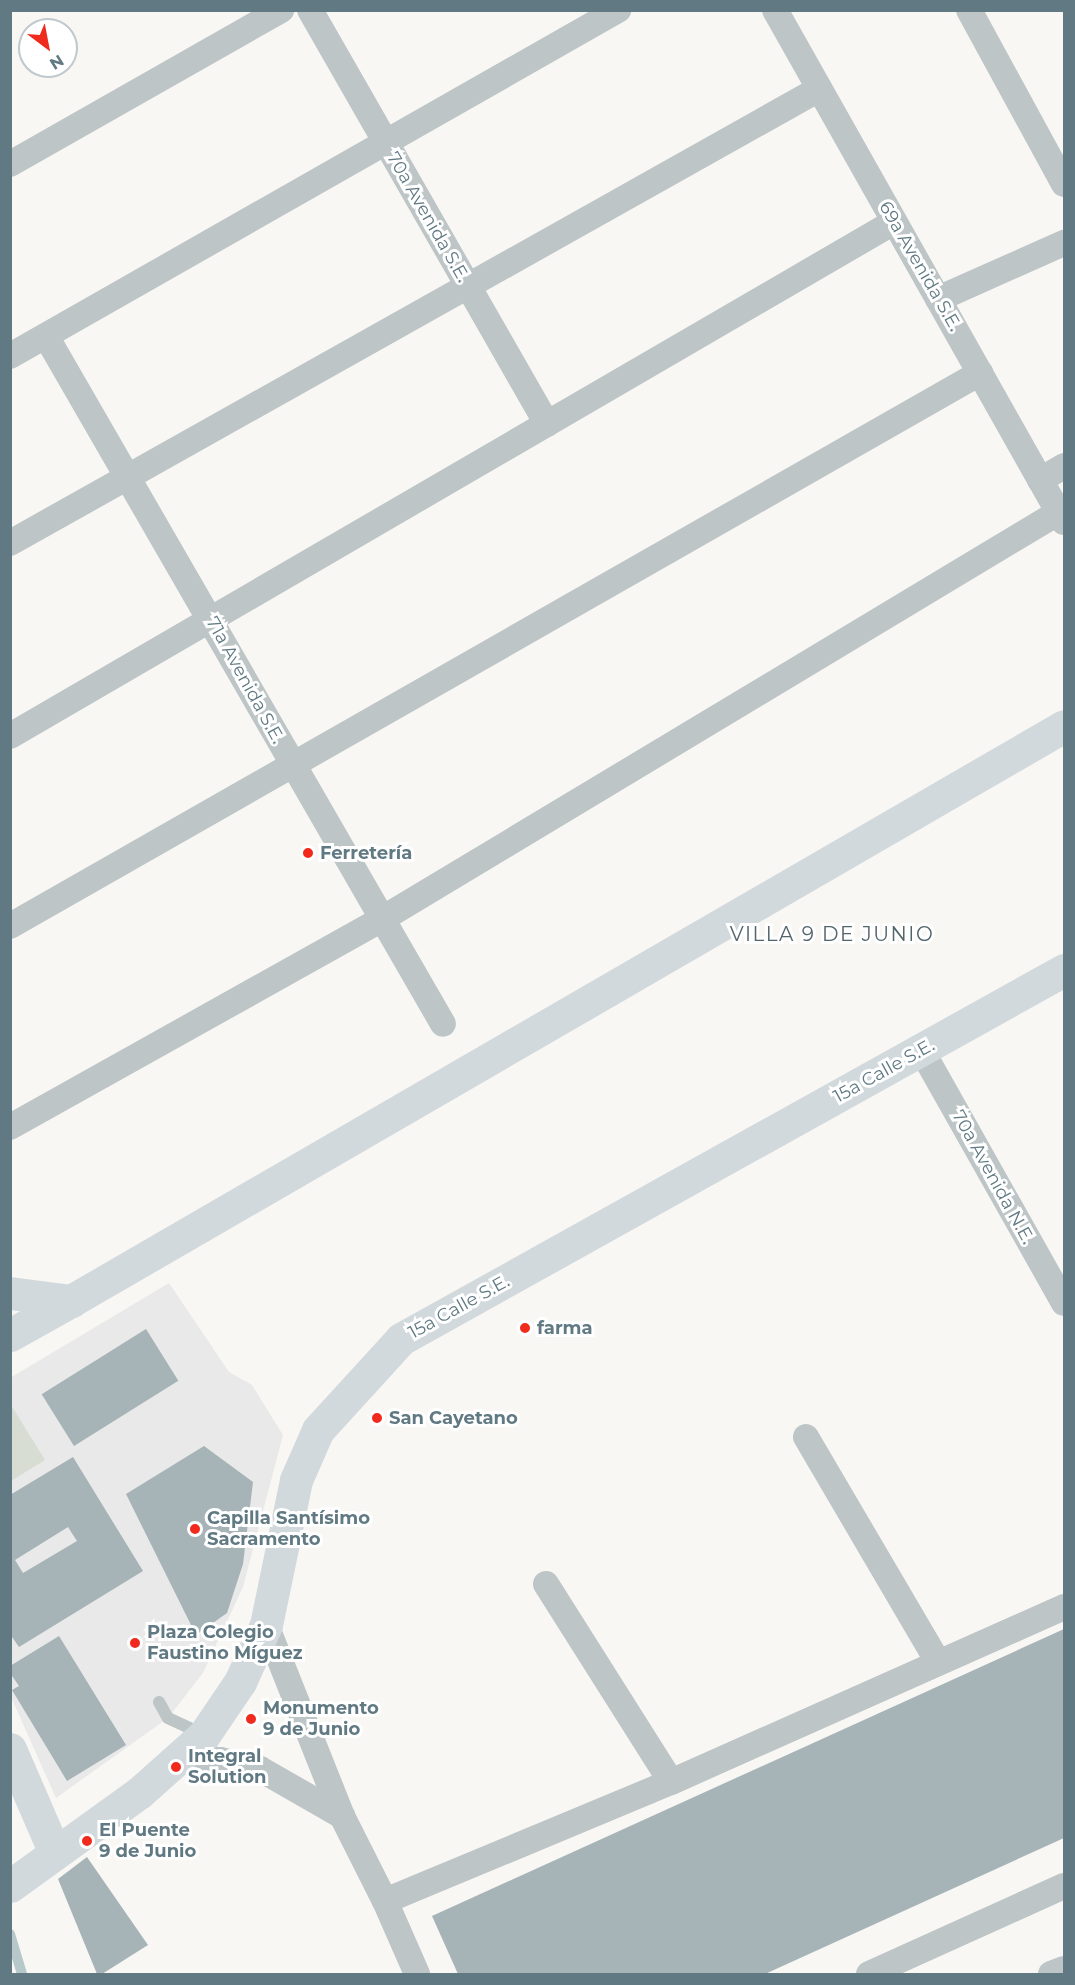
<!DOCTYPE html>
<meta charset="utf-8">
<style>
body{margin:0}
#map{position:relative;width:1075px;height:1985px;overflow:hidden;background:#f8f7f4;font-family:Montserrat,sans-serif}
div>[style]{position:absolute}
.built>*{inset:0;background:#e8e9e8}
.green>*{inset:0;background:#d8ddd3}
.stream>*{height:10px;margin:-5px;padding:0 5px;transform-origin:5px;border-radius:5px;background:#b6c8ca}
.building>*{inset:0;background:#a6b3b7;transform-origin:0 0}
.lane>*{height:12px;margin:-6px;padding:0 6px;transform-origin:6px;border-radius:6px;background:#bdc5c7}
.street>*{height:26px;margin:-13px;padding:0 13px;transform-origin:13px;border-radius:13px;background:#bdc5c7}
.secondary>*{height:33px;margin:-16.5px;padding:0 16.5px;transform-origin:16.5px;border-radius:16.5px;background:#d2d9dc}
.dots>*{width:16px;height:16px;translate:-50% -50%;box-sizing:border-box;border:3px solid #fff;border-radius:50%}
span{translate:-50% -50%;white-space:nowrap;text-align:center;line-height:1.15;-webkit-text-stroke:6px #fff;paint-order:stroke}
.street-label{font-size:18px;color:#607982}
.poi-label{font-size:18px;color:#607982;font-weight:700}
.left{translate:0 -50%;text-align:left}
.neighbourhood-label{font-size:20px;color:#53656c;letter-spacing:1.5px}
.frame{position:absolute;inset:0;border:12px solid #607982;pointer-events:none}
.north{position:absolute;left:18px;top:18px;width:60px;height:60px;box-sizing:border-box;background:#fff;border:2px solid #bfc9cd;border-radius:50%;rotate:148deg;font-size:16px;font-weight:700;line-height:24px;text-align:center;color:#607982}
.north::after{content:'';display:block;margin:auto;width:21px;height:27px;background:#f02a1c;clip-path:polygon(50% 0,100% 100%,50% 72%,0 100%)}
</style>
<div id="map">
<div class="built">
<div style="clip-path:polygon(169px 1283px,229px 1372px,252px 1385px,283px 1435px,243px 1587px,203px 1673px,168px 1718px,56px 1798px,11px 1697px,10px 1378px)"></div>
</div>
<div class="green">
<div style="clip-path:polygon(11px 1405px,45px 1460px,11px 1481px,10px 1405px)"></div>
</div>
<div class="stream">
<div style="left:10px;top:1934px;width:42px;rotate:73.3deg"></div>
</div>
<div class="building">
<div style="left:146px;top:1329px;width:61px;height:123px;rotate:58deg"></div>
<div style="clip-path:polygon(204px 1446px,253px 1482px,243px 1564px,227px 1613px,196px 1635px,126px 1494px)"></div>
<div style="clip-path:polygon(evenodd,73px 1457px,143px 1571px,19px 1647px,10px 1634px,10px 1495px,73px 1457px,68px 1527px,77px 1541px,23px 1573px,15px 1560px,68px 1527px)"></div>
<div style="clip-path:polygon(1064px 1629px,1064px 1838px,765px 1974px,458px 1974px,432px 1916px)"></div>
<div style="clip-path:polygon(59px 1636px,126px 1745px,67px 1781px,12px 1690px,19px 1686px,10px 1673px,10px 1666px)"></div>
<div style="clip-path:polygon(87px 1857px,148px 1945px,102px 1974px,97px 1974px,58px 1879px)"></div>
</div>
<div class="lane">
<div style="left:159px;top:1702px;width:18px;rotate:61deg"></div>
<div style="left:168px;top:1718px;width:38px;rotate:25deg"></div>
</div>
<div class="street">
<div style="left:310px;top:10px;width:477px;rotate:60.2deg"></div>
<div style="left:775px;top:10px;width:588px;rotate:60.56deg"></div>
<div style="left:969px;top:10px;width:198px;rotate:61.4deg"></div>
<div style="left:10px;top:164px;width:312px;rotate:-29.6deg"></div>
<div style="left:938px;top:299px;width:138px;rotate:-24deg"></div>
<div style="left:46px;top:336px;width:794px;rotate:60.01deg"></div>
<div style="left:10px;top:356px;width:700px;rotate:-29.64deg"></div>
<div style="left:1040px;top:480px;width:28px;rotate:-30deg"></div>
<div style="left:10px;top:543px;width:928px;rotate:-29.3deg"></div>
<div style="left:10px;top:736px;width:1023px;rotate:-30.18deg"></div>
<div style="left:10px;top:926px;width:1117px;rotate:-29.69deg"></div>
<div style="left:922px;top:1051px;width:289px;rotate:60.6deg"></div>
<div style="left:10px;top:1127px;width:426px;rotate:-29.2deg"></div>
<div style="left:382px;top:919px;width:790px;rotate:-31.01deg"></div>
<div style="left:806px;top:1437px;width:261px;rotate:59.6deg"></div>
<div style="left:546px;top:1584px;width:234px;rotate:57.7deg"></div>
<div style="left:266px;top:1625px;width:206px;rotate:68.3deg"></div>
<div style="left:342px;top:1816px;width:95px;rotate:63.2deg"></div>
<div style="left:385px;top:1901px;width:310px;rotate:-22.6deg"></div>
<div style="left:671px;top:1782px;width:430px;rotate:-24deg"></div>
<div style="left:179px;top:1759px;width:41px;rotate:1.4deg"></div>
<div style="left:220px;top:1760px;width:41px;rotate:12.7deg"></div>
<div style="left:260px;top:1769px;width:95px;rotate:29.8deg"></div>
<div style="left:385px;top:1901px;width:80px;rotate:66.3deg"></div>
<div style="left:869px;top:1974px;width:214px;rotate:-24.3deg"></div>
<div style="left:1051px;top:1974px;width:14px;rotate:-21deg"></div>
</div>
<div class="secondary">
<div style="left:10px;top:1293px;width:62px;rotate:7.5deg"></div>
<div style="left:71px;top:1301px;width:1147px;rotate:-30.07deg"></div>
<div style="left:10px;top:1335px;width:70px;rotate:-29.1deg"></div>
<div style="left:10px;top:1749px;width:113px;rotate:66.6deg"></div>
<div style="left:10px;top:1886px;width:159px;rotate:-35.8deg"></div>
<div style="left:139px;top:1793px;width:87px;rotate:-41.7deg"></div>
<div style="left:204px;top:1735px;width:64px;rotate:-55.8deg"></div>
<div style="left:240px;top:1682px;width:63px;rotate:-65.5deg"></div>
<div style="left:266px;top:1625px;width:148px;rotate:-78.3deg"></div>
<div style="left:296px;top:1480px;width:55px;rotate:-66.3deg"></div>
<div style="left:318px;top:1430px;width:123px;rotate:-47.6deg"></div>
<div style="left:401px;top:1339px;width:759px;rotate:-29.1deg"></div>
</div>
<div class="dots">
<div style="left:308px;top:853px;background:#f02a1c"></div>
<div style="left:525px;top:1328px;background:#f02a1c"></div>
<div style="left:377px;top:1418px;background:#f02a1c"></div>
<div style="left:195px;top:1529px;background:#f02a1c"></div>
<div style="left:135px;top:1643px;background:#f02a1c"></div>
<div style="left:251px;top:1719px;background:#f02a1c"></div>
<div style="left:176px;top:1767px;background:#f02a1c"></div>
<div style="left:87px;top:1841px;background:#f02a1c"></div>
</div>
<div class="street-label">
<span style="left:428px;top:217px;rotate:60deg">70a Avenida S.E.</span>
<span style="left:920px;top:266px;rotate:60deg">69a Avenida S.E.</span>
<span style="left:245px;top:680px;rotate:61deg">71a Avenida S.E.</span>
<span style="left:884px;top:1071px;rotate:-29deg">15a Calle S.E.</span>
<span style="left:993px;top:1177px;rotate:61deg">70a Avenida N.E.</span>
<span style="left:459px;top:1307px;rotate:-29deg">15a Calle S.E.</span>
</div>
<div class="poi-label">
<span class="left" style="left:320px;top:853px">Ferretería</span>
<span class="left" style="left:537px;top:1328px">farma</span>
<span class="left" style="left:389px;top:1418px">San Cayetano</span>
<span class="left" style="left:207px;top:1529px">Capilla Santísimo<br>Sacramento</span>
<span class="left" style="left:147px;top:1643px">Plaza Colegio<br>Faustino Míguez</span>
<span class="left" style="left:263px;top:1719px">Monumento<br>9 de Junio</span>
<span class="left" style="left:188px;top:1767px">Integral<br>Solution</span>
<span class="left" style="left:99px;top:1841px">El Puente<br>9 de Junio</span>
</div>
<div class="neighbourhood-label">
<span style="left:832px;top:934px">VILLA 9 DE JUNIO</span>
</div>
<div class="frame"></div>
<div class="north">N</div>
</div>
